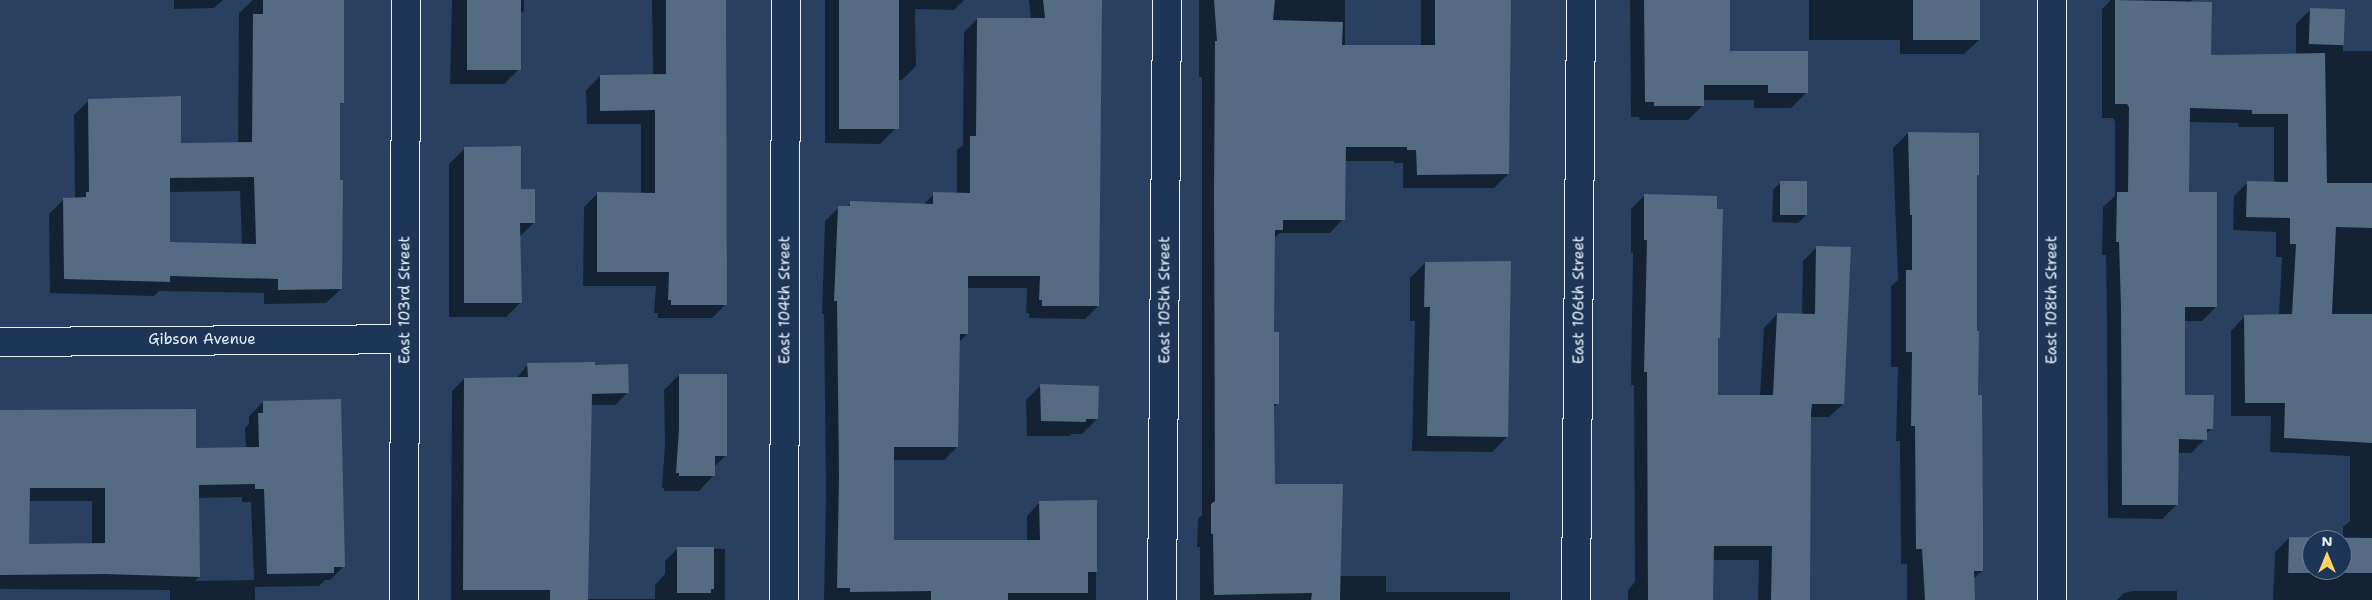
<!DOCTYPE html>
<style>
body{margin:0}
#map{position:relative;width:2372px;height:600px;overflow:hidden;background:#294061;font-family:"Shantell Sans",sans-serif}
div>[style]{position:absolute}
.shadow>*{inset:0;background:#0007}
.building>*{inset:0;background:#556a83;transform-origin:0 0}
.roads{filter:drop-shadow(1px 0 #e8f1f8) drop-shadow(-1px 0 #e8f1f8) drop-shadow(0 1px #e8f1f8) drop-shadow(0 -1px #e8f1f8)}
.street>*{height:28px;margin:-14px;padding:0 14px;transform-origin:14px;border-radius:14px;background:#1d3557}
span{translate:-50% -50%;white-space:nowrap;text-align:center;line-height:1.15;-webkit-text-stroke:4px #1d3557;paint-order:stroke}
.street-label{font-size:15px;color:#e8f1f8}
.north{position:absolute;left:2302px;top:530px;width:50px;height:50px;box-sizing:border-box;background:#1d3557;border:1px solid #6e8097;border-radius:50%;rotate:0deg;font-size:14px;font-weight:700;line-height:20px;text-align:center;color:#e8f1f8}
.north::after{content:'';display:block;margin:auto;width:18px;height:22px;background:#ffd166;clip-path:polygon(50% 0,100% 100%,50% 72%,0 100%)}
</style>
<div id="map">
<div class="shadow">
<div style="clip-path:polygon(174px 0,223px 0,214px 8px,174px 9px)"></div>
<div style="clip-path:polygon(evenodd,253px 0,342px 0,342px 102px,339px 106px,341px 289px,326px 303px,264px 304px,264px 293px,159px 291px,154px 296px,50px 293px,49px 214px,64px 199px,75px 199px,74px 115px,89px 100px,180px 145px,238px 143px,239px 13px,253px 0,240px 191px,242px 245px,169px 243px,169px 192px,240px 191px)"></div>
<div style="clip-path:polygon(452px 0,524px 0,524px 11px,519px 15px,519px 69px,504px 84px,450px 84px)"></div>
<div style="clip-path:polygon(652px 0,726px 0,724px 52px,724px 205px,727px 205px,726px 304px,712px 318px,658px 318px,658px 313px,654px 313px,656px 286px,583px 286px,584px 207px,598px 193px,641px 194px,641px 124px,587px 124px,586px 90px,600px 76px,653px 75px)"></div>
<div style="clip-path:polygon(825px 0,964px 0,954px 10px,915px 9px,916px 66px,902px 80px,895px 80px,895px 129px,880px 144px,825px 143px)"></div>
<div style="clip-path:polygon(1029px 0,1101px 0,1098px 306px,1085px 319px,1029px 318px,1029px 313px,1026px 313px,1027px 288px,967px 288px,967px 334px,959px 342px,957px 447px,944px 460px,893px 460px,893px 541px,1027px 541px,1027px 516px,1040px 502px,1096px 501px,1096px 600px,824px 600px,826px 491px,824px 314px,822px 314px,825px 221px,838px 208px,846px 208px,851px 203px,923px 205px,934px 194px,957px 194px,957px 150px,963px 145px,964px 32px,977px 19px,1031px 19px)"></div>
<div style="clip-path:polygon(1199px 0,1345px 0,1345px 46px,1421px 46px,1421px 0,1509px 0,1508px 174px,1494px 188px,1403px 188px,1403px 163px,1394px 163px,1394px 161px,1344px 161px,1343px 219px,1330px 233px,1279px 233px,1274px 238px,1272px 333px,1278px 403px,1273px 408px,1274px 485px,1340px 576px,1386px 576px,1386px 592px,1510px 592px,1510px 600px,1200px 600px,1200px 547px,1197px 547px,1198px 519px,1202px 515px,1202px 77px,1199px 77px)"></div>
<div style="clip-path:polygon(1630px 0,1729px 0,1729px 52px,1806px 93px,1791px 108px,1754px 108px,1754px 100px,1703px 100px,1703px 105px,1688px 120px,1640px 120px,1639px 117px,1631px 117px)"></div>
<div style="clip-path:polygon(1809px 0,1978px 0,1979px 40px,1964px 54px,1900px 54px,1900px 40px,1809px 40px)"></div>
<div style="clip-path:polygon(evenodd,2111px 0,2191px 0,2210px 57px,2296px 55px,2296px 24px,2310px 10px,2343px 10px,2343px 51px,2372px 51px,2372px 600px,2273px 600px,2275px 552px,2289px 538px,2343px 539px,2343px 527px,2350px 521px,2350px 456px,2270px 452px,2271px 416px,2231px 416px,2231px 331px,2245px 316px,2279px 316px,2282px 257px,2276px 257px,2276px 232px,2233px 230px,2234px 196px,2248px 182px,2274px 183px,2274px 127px,2239px 127px,2238px 123px,2189px 122px,2187px 193px,2216px 307px,2202px 321px,2184px 321px,2184px 396px,2212px 428px,2205px 435px,2205px 439px,2191px 453px,2177px 453px,2176px 505px,2162px 519px,2108px 518px,2107px 322px,2106px 255px,2102px 255px,2103px 207px,2115px 196px,2115px 122px,2113px 118px,2102px 118px,2102px 9px,2111px 0,2312px 540px,2342px 540px,2342px 570px,2312px 570px,2312px 540px)"></div>
<div style="clip-path:polygon(1908px 133px,1978px 174px,1976px 177px,1977px 396px,1982px 571px,1973px 579px,1974px 600px,1907px 600px,1907px 564px,1901px 564px,1900px 441px,1896px 441px,1898px 367px,1891px 367px,1891px 286px,1898px 280px,1893px 148px)"></div>
<div style="clip-path:polygon(464px 149px,520px 191px,534px 223px,519px 237px,521px 302px,506px 317px,449px 317px,449px 164px)"></div>
<div style="clip-path:polygon(1781px 182px,1806px 215px,1798px 223px,1772px 222px,1773px 190px)"></div>
<div style="clip-path:polygon(1645px 195px,1716px 340px,1716px 397px,1760px 397px,1764px 328px,1777px 314px,1802px 315px,1803px 261px,1817px 247px,1843px 404px,1829px 417px,1810px 417px,1809px 600px,1758px 600px,1759px 560px,1713px 560px,1713px 600px,1628px 600px,1628px 590px,1635px 582px,1634px 385px,1631px 385px,1633px 253px,1631px 253px,1631px 209px)"></div>
<div style="clip-path:polygon(1425px 263px,1507px 437px,1492px 452px,1412px 451px,1415px 321px,1410px 321px,1410px 278px)"></div>
<div style="clip-path:polygon(528px 364px,594px 366px,628px 392px,615px 405px,590px 405px,587px 599px,655px 599px,655px 585px,665px 574px,665px 561px,678px 548px,725px 549px,725px 600px,451px 600px,452px 391px,464px 379px,516px 379px)"></div>
<div style="clip-path:polygon(679px 375px,725px 456px,714px 467px,714px 475px,699px 491px,664px 491px,664px 488px,662px 488px,665px 445px,664px 390px)"></div>
<div style="clip-path:polygon(1041px 385px,1097px 419px,1082px 434px,1072px 434px,1069px 436px,1027px 436px,1026px 400px)"></div>
<div style="clip-path:polygon(evenodd,263px 402px,344px 566px,330px 580px,325px 580px,319px 586px,255px 587px,255px 600px,170px 600px,170px 590px,0 589px,0 410px,194px 449px,246px 448px,245px 428px,249px 424px,249px 416px,263px 402px,242px 497px,242px 502px,251px 502px,254px 580px,195px 581px,199px 577px,198px 498px,242px 497px,263px 402px,28px 501px,92px 501px,92px 544px,28px 546px,28px 501px)"></div>
<div style="clip-path:polygon(2133px 591px,2177px 591px,2177px 600px,2117px 600px,2124px 593px)"></div>
</div>
<div class="building">
<div style="clip-path:polygon(evenodd,263px 0,344px 0,344px 103px,340px 103px,340px 180px,343px 180px,342px 289px,278px 290px,278px 279px,170px 276px,170px 282px,64px 279px,63px 198px,86px 197px,86px 192px,89px 192px,88px 99px,181px 96px,181px 143px,252px 142px,253px 14px,263px 14px,263px 0,254px 177px,256px 244px,170px 242px,170px 178px,254px 177px)"></div>
<div style="left:467px;top:0;width:54px;height:70px"></div>
<div style="clip-path:polygon(666px 0,726px 0,727px 305px,671px 305px,671px 300px,668px 300px,669px 272px,597px 272px,597px 192px,655px 193px,655px 110px,600px 111px,600px 75px,666px 74px)"></div>
<div style="left:839px;top:0;width:60px;height:129px"></div>
<div style="clip-path:polygon(1043px 0,1102px 0,1099px 306px,1042px 306px,1042px 300px,1039px 300px,1040px 276px,968px 276px,968px 334px,960px 334px,958px 447px,894px 447px,894px 540px,1040px 540px,1039px 501px,1097px 500px,1097px 572px,1088px 572px,1088px 593px,1008px 593px,1008px 600px,931px 600px,931px 591px,850px 592px,850px 588px,837px 588px,839px 477px,837px 301px,834px 301px,838px 206px,850px 206px,850px 201px,933px 204px,933px 192px,970px 193px,970px 136px,976px 136px,977px 18px,1045px 18px)"></div>
<div style="clip-path:polygon(1214px 0,1275px 0,1273px 20px,1343px 22px,1342px 45px,1435px 45px,1435px 0,1511px 0,1509px 174px,1417px 175px,1416px 150px,1407px 150px,1407px 147px,1346px 147px,1345px 220px,1283px 220px,1283px 230px,1275px 230px,1274px 332px,1279px 332px,1279px 404px,1274px 404px,1275px 484px,1343px 484px,1340px 600px,1311px 600px,1312px 593px,1214px 595px,1213px 534px,1211px 534px,1211px 504px,1215px 501px,1214px 191px,1215px 41px,1217px 41px)"></div>
<div style="clip-path:polygon(1644px 0,1730px 0,1730px 51px,1808px 51px,1808px 93px,1768px 93px,1768px 85px,1704px 85px,1704px 106px,1654px 106px,1654px 102px,1645px 102px)"></div>
<div style="left:1913px;top:0;width:67px;height:40px"></div>
<div style="clip-path:polygon(2115px 0,2212px 2px,2211px 55px,2325px 53px,2327px 183px,2372px 183px,2372px 228px,2336px 227px,2332px 314px,2372px 314px,2372px 443px,2284px 438px,2285px 403px,2245px 403px,2244px 315px,2292px 314px,2296px 244px,2290px 244px,2290px 218px,2246px 217px,2247px 181px,2288px 182px,2288px 114px,2252px 114px,2252px 110px,2190px 108px,2189px 192px,2217px 192px,2217px 307px,2185px 307px,2185px 395px,2214px 395px,2213px 429px,2207px 429px,2207px 440px,2179px 439px,2178px 505px,2122px 505px,2121px 307px,2119px 242px,2116px 242px,2117px 192px,2128px 192px,2129px 107px,2127px 104px,2115px 104px)"></div>
<div style="left:2310px;top:8px;width:35px;height:36px;rotate:2deg"></div>
<div style="clip-path:polygon(1908px 132px,1979px 133px,1979px 175px,1977px 175px,1977px 331px,1979px 331px,1978px 395px,1982px 395px,1983px 526px,1983px 571px,1974px 571px,1975px 600px,1925px 600px,1922px 549px,1916px 549px,1915px 426px,1911px 426px,1912px 352px,1906px 352px,1906px 270px,1912px 270px,1912px 215px,1910px 215px)"></div>
<div style="clip-path:polygon(521px 146px,521px 189px,535px 189px,535px 223px,520px 223px,522px 303px,464px 303px,464px 147px)"></div>
<div style="left:1780px;top:181px;width:27px;height:34px"></div>
<div style="clip-path:polygon(1644px 194px,1717px 196px,1717px 209px,1723px 209px,1720px 338px,1718px 338px,1718px 395px,1773px 395px,1777px 313px,1815px 314px,1816px 246px,1851px 247px,1844px 404px,1812px 404px,1811px 413px,1810px 600px,1771px 600px,1772px 546px,1714px 546px,1713px 600px,1648px 600px,1647px 372px,1644px 372px,1647px 240px,1644px 240px)"></div>
<div style="clip-path:polygon(1511px 261px,1508px 437px,1427px 436px,1430px 307px,1424px 307px,1425px 262px)"></div>
<div style="clip-path:polygon(595px 362px,595px 365px,628px 364px,629px 393px,592px 394px,588px 600px,550px 600px,550px 590px,463px 590px,464px 378px,528px 377px,527px 363px)"></div>
<div style="clip-path:polygon(679px 374px,727px 374px,727px 456px,715px 456px,715px 476px,679px 476px,679px 473px,676px 473px,679px 429px)"></div>
<div style="clip-path:polygon(1040px 384px,1099px 386px,1098px 419px,1086px 419px,1086px 422px,1041px 421px)"></div>
<div style="clip-path:polygon(evenodd,341px 399px,345px 567px,334px 567px,334px 573px,267px 574px,264px 489px,255px 489px,255px 484px,199px 485px,200px 577px,105px 574px,0 575px,0 410px,196px 409px,196px 448px,259px 447px,258px 413px,263px 413px,263px 401px,341px 399px,30px 488px,105px 488px,105px 543px,29px 544px,30px 488px)"></div>
<div style="clip-path:polygon(evenodd,2289px 537px,2372px 538px,2372px 573px,2288px 573px,2289px 537px,2312px 540px,2342px 540px,2342px 570px,2312px 570px,2312px 540px)"></div>
<div style="clip-path:polygon(677px 547px,714px 547px,714px 589px,711px 589px,711px 593px,677px 593px)"></div>
</div>
<div class="roads">
<div class="street">
<div style="left:2052px;top:0;width:600px;rotate:90deg"></div>
<div style="left:0;top:342px;width:404px;rotate:-0.4deg"></div>
<div style="left:404px;top:600px;width:600px;rotate:-89.81deg"></div>
<div style="left:784px;top:600px;width:600px;rotate:-89.81deg"></div>
<div style="left:1162px;top:600px;width:600px;rotate:-89.52deg"></div>
<div style="left:1576px;top:600px;width:600px;rotate:-89.52deg"></div>
</div>
</div>
<div class="street-label">
<span style="left:405px;top:300px;rotate:-90deg">East 103rd Street</span>
<span style="left:785px;top:300px;rotate:-90deg">East 104th Street</span>
<span style="left:1165px;top:300px;rotate:-90deg">East 105th Street</span>
<span style="left:1579px;top:300px;rotate:-90deg">East 106th Street</span>
<span style="left:2052px;top:300px;rotate:-90deg">East 108th Street</span>
<span style="left:202px;top:340px">Gibson Avenue</span>
</div>
<div class="north">N</div>
</div>
